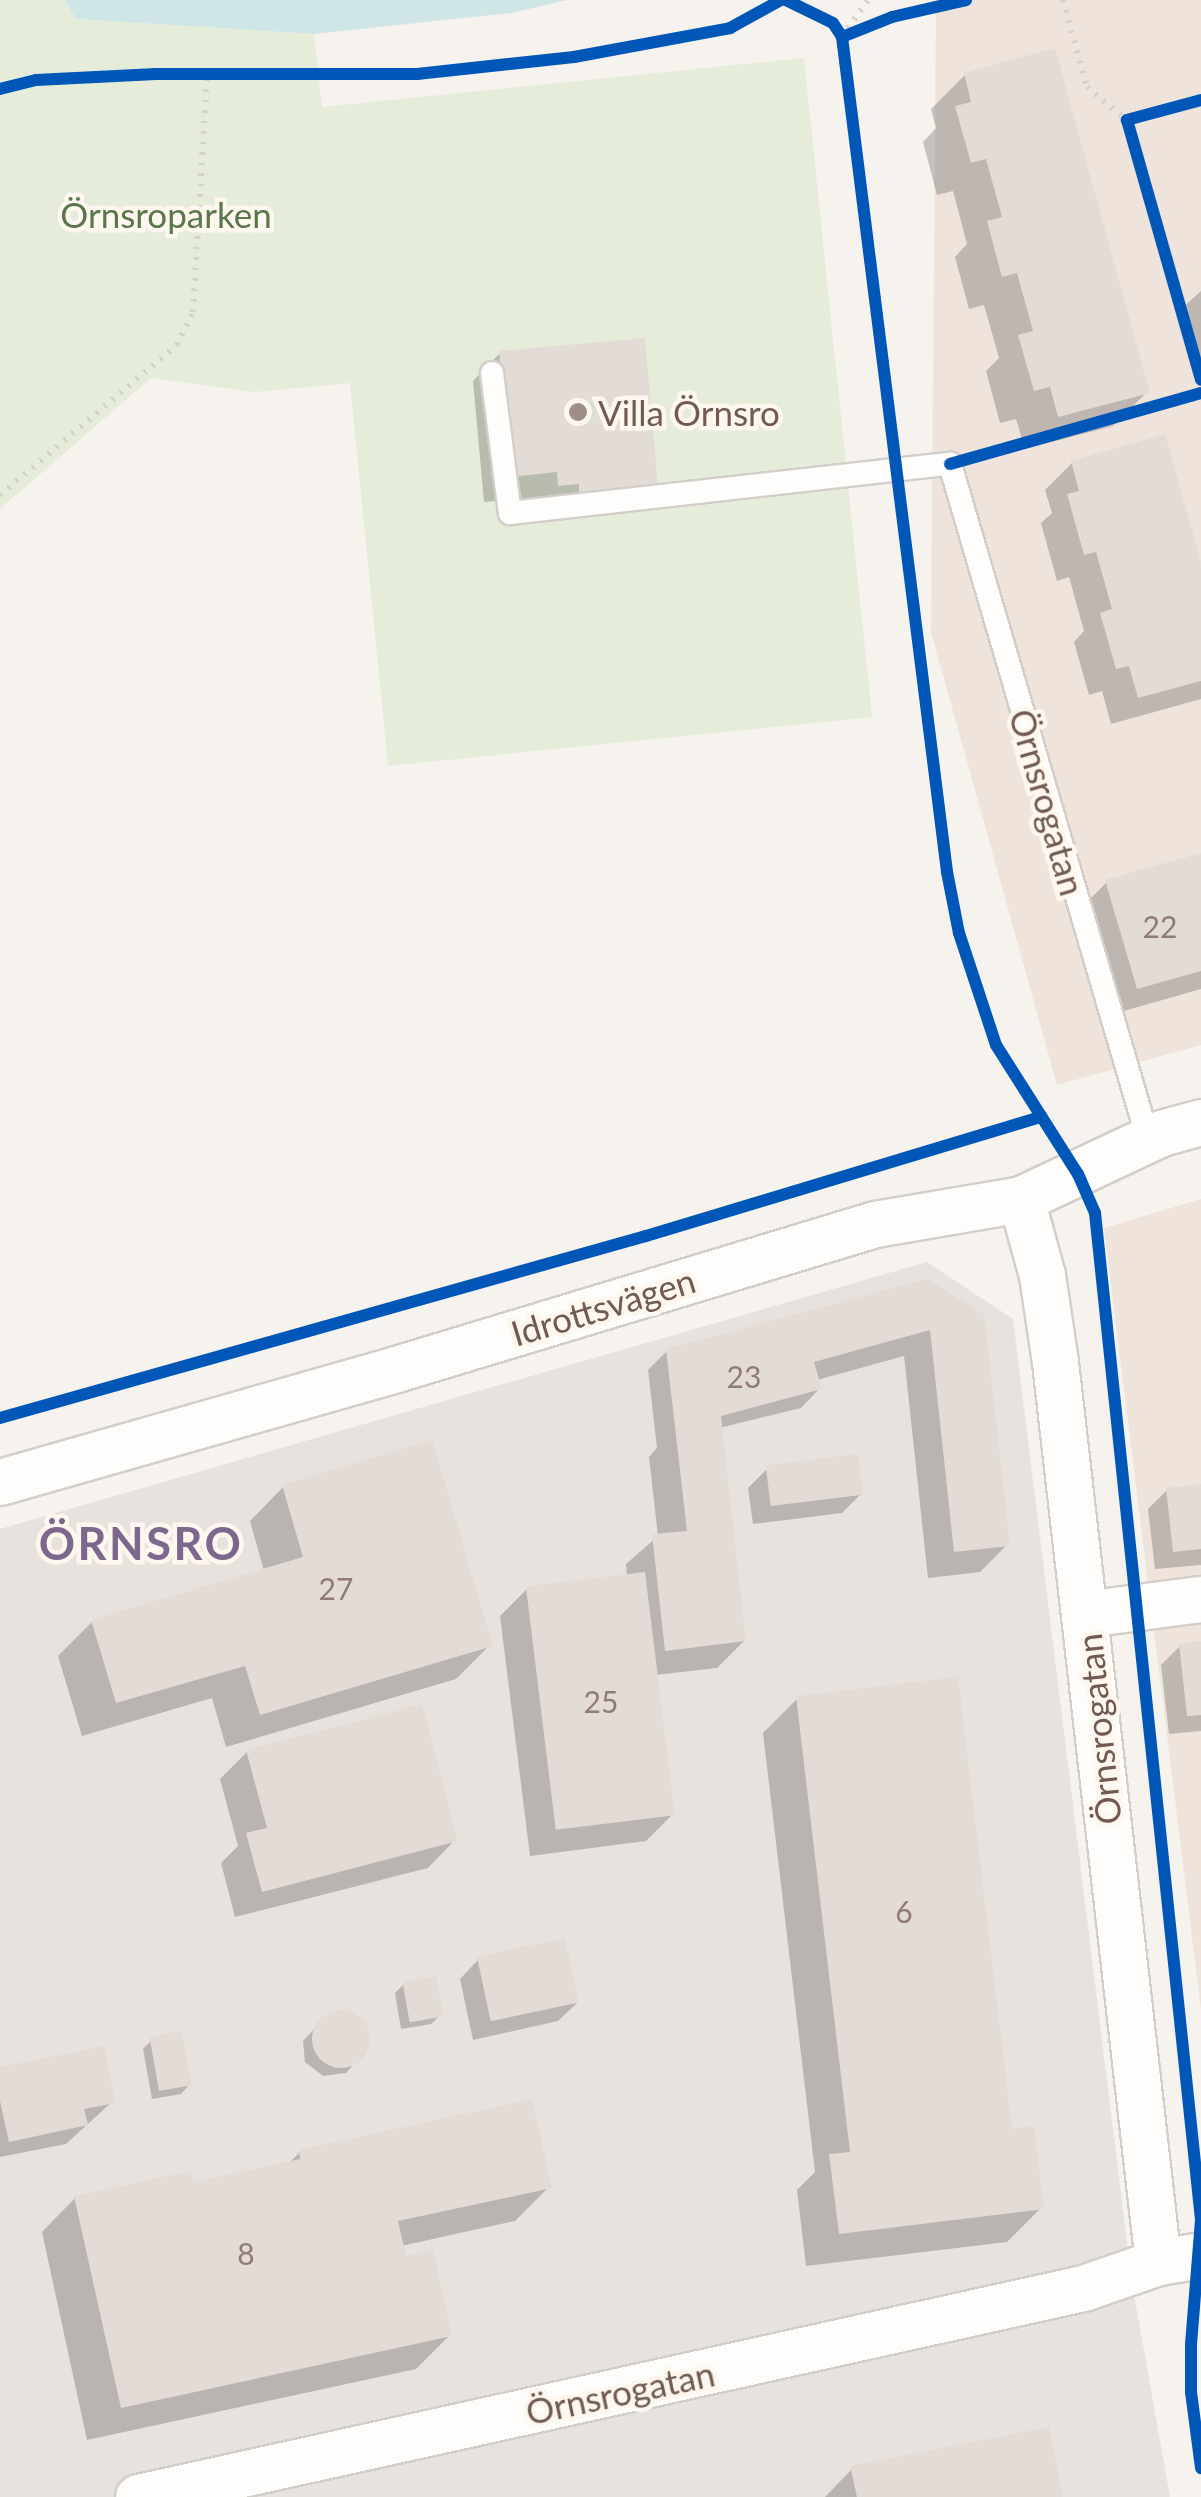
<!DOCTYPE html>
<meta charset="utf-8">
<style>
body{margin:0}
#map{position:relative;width:1201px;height:2497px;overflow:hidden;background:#f6f2ee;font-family:Lato,sans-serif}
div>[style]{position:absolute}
.residential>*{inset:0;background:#eee4dc}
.industrial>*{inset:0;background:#e8e2de}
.green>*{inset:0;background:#e5ecda}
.water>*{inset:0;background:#d0e5e6}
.shadow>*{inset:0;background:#0003}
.building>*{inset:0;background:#e3dbd5;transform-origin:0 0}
.round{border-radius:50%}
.path>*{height:6px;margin-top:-3px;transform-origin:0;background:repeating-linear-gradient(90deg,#d7d0cd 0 2.5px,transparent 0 10.5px)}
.roads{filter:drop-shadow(2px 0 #d3cec9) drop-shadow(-2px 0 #d3cec9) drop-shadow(0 2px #d3cec9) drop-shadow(0 -2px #d3cec9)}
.lane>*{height:22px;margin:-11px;padding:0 11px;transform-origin:11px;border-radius:11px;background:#fefdfc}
.street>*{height:45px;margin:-22.5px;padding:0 22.5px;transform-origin:22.5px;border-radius:22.5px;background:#fefdfc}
.cycleway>*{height:12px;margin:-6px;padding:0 6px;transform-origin:6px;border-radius:6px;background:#0057b8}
.dots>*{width:28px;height:28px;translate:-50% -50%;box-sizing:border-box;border:5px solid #fdf7f0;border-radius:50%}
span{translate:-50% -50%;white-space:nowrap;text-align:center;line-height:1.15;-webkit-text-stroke:9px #fdf7f0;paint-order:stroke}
.number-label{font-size:30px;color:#907c74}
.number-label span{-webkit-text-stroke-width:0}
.park-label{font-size:35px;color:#597749}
.poi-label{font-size:35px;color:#725a50}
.left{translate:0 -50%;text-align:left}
.street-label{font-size:35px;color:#725a50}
.district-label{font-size:45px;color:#7e678d;font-weight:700;letter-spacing:2.5px}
</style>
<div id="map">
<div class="residential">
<div style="clip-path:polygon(936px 0,1201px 0,1201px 1045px,1057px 1085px,931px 632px)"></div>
<div style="clip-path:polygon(1201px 1199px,1201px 2010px,1104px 1228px)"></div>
</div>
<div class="industrial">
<div style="clip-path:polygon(927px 1262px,1013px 1319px,1132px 2283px,1170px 2497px,0 2497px,0 1529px)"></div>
</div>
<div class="green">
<div style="clip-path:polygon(0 0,65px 0,77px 19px,314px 34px,322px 107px,804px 58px,872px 717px,388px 766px,350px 383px,254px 392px,151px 378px,0 509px)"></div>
</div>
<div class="water">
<div style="clip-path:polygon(65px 0,567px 0,511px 13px,314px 34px,76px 19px)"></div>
</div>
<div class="shadow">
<div style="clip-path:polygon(965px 75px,1147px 392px,1113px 426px,1025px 449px,1016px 419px,1000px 423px,986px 371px,999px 358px,984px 305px,969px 309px,955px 257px,967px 244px,953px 191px,937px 195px,923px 142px,936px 128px,931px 109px)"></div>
<div style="clip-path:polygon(1201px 291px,1201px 383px,1199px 383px,1179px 311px)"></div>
<div style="clip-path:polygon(500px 353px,655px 486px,628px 513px,553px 520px,553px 510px,532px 512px,531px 498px,484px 502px,473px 381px)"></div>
<div style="clip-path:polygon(1072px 463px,1201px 571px,1201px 699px,1111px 724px,1102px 691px,1089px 695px,1074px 642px,1084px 631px,1069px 577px,1057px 581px,1041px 523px,1052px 513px,1045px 490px)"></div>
<div style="clip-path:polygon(1201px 855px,1201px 989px,1110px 1015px,1079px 910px,1107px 882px)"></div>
<div style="clip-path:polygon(927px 1281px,1007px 1545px,980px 1572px,928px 1578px,904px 1356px,817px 1380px,819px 1389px,801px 1408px,719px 1428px,744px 1641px,717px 1668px,655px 1675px,673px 1814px,646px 1841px,530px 1856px,500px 1616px,527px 1589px,627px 1576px,626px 1564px,658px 1536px,649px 1457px,657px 1448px,648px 1370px,667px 1351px)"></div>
<div style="clip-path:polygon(767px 1469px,861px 1494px,842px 1513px,753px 1524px,748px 1488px)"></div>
<div style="clip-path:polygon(283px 1487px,490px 1645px,456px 1679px,226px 1747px,212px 1698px,82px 1736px,58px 1656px,92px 1622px,264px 1571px,250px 1521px)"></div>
<div style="clip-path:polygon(1201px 1487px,1201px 1565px,1155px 1569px,1148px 1509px,1167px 1490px)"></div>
<div style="clip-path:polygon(1201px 1644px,1201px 1731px,1169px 1734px,1161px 1665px,1180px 1646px)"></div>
<div style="clip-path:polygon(797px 1699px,1009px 2132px,1041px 2208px,1007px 2242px,806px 2266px,797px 2190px,815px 2172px,763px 1733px)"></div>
<div style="clip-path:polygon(247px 1752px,455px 1840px,428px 1868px,235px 1917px,221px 1863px,238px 1846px,220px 1779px)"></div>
<div style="clip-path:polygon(478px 1960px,577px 2003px,558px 2021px,473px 2040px,460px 1979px)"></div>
<div style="clip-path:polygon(404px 1984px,441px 2015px,431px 2024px,401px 2029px,395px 1993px)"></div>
<div style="clip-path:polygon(348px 2013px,367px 2027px,367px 2049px,346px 2073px,323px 2076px,305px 2062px,303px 2041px,328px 2014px)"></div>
<div style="clip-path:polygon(152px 2040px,190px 2084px,181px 2094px,152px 2099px,143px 2049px)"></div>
<div style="clip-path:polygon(0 2070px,112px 2102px,66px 2144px,0 2157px)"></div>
<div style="clip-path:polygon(300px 2152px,549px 2187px,515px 2221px,401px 2246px,404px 2259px,450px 2335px,416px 2369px,87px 2440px,42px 2232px,75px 2198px,191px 2185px,288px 2164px)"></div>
<div style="clip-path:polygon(852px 2469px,1060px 2497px,825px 2497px)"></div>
</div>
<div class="building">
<div style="clip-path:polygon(1055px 48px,1150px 393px,1058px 417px,1050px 387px,1034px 391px,1018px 335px,1033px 331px,1017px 273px,1002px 277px,987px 221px,1002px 217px,986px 159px,971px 163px,955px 106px,971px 102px,964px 73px)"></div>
<div style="clip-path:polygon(645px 338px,658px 487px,579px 494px,579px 484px,558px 486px,557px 472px,510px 477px,499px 351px)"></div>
<div style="clip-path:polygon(1165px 434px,1201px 562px,1201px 681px,1138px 698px,1129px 666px,1116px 669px,1100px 613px,1112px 609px,1096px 552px,1084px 555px,1067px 494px,1079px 491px,1071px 461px)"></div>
<div style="clip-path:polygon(1201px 853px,1201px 971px,1137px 989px,1105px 880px)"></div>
<div style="clip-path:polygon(927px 1279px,984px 1314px,1010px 1546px,954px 1552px,930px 1330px,814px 1362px,822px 1389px,721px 1416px,746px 1641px,665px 1651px,652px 1534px,687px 1531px,666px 1349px)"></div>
<div style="clip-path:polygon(432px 1440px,493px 1646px,260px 1715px,245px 1666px,116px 1703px,91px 1620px,303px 1557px,282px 1485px)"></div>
<div style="left:858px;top:1454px;width:41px;height:93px;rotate:83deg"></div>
<div style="clip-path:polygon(1201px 1484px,1201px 1549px,1173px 1552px,1166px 1488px)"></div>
<div style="left:645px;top:1572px;width:245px;height:120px;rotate:83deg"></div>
<div style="clip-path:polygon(1201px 1641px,1201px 1715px,1187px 1716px,1179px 1644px)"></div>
<div style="clip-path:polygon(958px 1677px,1012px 2129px,1034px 2126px,1044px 2209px,839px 2234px,829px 2154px,850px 2152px,796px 1696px)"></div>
<div style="clip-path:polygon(422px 1704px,458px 1841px,262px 1892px,246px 1833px,267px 1828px,246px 1750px)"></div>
<div style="left:565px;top:1938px;width:66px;height:90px;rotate:78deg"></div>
<div style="left:436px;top:1976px;width:41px;height:34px;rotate:80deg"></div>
<div class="round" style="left:312px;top:2010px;width:58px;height:58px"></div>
<div style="left:182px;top:2031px;width:55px;height:33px;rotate:80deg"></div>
<div style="clip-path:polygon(104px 2046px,115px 2103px,84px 2109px,88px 2125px,9px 2142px,0 2101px,0 2067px)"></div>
<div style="clip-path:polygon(532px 2099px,552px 2188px,398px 2221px,406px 2256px,433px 2250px,452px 2336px,121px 2408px,74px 2196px,191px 2171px,193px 2182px,300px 2159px,299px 2150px)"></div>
<div style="clip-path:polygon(1049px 2427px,1063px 2497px,857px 2497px,850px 2466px)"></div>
</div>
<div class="path">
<div style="left:1063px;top:0;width:90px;rotate:74.6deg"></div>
<div style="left:1087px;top:87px;width:52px;rotate:39.5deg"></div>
<div style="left:842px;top:37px;width:45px;rotate:-54.9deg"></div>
<div style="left:0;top:495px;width:232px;rotate:-40.3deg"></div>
<div style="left:177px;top:345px;width:37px;rotate:-64deg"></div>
<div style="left:193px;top:312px;width:238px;rotate:-86.6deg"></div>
</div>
<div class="roads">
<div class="lane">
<div style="left:492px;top:373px;width:141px;rotate:82.7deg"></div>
<div style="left:510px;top:513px;width:443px;rotate:-6.4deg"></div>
<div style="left:950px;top:464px;width:703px;rotate:73.65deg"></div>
</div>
<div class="street">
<div style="left:1021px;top:1199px;width:79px;rotate:74.6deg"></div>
<div style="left:1042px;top:1275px;width:88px;rotate:81.5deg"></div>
<div style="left:1055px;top:1362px;width:906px;rotate:83.47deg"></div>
<div style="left:0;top:1482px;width:412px;rotate:-15.9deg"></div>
<div style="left:396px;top:1369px;width:500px;rotate:-16.84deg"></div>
<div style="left:875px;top:1224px;width:148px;rotate:-9.7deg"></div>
<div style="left:1021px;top:1199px;width:155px;rotate:-25.2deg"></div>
<div style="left:1161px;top:1133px;width:41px;rotate:-15.4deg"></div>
<div style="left:1085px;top:1614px;width:117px;rotate:-7.4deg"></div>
<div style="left:138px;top:2497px;width:968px;rotate:-12.47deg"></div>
<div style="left:1083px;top:2288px;width:79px;rotate:-19.1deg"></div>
<div style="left:1158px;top:2262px;width:44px;rotate:-9.2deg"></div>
</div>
</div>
<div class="cycleway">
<div style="left:786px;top:0;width:52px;rotate:26.1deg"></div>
<div style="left:833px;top:23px;width:17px;rotate:57deg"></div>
<div style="left:842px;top:37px;width:842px;rotate:82.83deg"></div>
<div style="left:947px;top:872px;width:62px;rotate:78.9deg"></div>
<div style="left:959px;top:933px;width:118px;rotate:71.7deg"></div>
<div style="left:996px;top:1045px;width:153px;rotate:57.6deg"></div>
<div style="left:1078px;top:1174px;width:43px;rotate:66.4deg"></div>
<div style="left:1095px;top:1213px;width:1013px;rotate:83.99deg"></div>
<div style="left:1201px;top:2220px;width:125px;rotate:94.6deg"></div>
<div style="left:1191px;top:2345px;width:47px;rotate:90deg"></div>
<div style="left:1191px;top:2392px;width:77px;rotate:82.5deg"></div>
<div style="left:842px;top:37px;width:54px;rotate:-21.8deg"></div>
<div style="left:892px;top:17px;width:76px;rotate:-12.9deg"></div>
<div style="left:0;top:89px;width:37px;rotate:-14deg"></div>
<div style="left:36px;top:80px;width:120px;rotate:-2.9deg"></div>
<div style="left:156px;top:74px;width:261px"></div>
<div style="left:417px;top:74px;width:158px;rotate:-6.2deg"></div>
<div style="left:574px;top:57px;width:159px;rotate:-10.5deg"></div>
<div style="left:730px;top:28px;width:58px;rotate:-28.8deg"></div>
<div style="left:1201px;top:100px;width:77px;rotate:164.9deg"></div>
<div style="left:1127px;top:120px;width:270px;rotate:74.1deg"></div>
<div style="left:950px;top:464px;width:261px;rotate:-15.8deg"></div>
<div style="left:0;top:1418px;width:671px;rotate:-15.73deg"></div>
<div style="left:646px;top:1236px;width:413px;rotate:-16.8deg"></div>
</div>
<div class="dots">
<div style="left:578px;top:412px;background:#a08f87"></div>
</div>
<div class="number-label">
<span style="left:1160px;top:926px">22</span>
<span style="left:744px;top:1376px">23</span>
<span style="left:336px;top:1588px">27</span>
<span style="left:601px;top:1701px">25</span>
<span style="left:904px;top:1911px">6</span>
<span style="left:246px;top:2253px">8</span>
</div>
<div class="park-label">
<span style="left:166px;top:214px">Örnsroparken</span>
</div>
<div class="poi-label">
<span class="left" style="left:598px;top:412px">Villa Örnsro</span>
</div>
<div class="street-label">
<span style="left:1048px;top:802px;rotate:74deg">Örnsrogatan</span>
<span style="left:603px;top:1306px;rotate:-17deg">Idrottsvägen</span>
<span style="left:1098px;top:1729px;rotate:-96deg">Örnsrogatan</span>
<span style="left:620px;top:2392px;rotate:-12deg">Örnsrogatan</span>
</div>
<div class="district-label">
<span style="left:141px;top:1544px">ÖRNSRO</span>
</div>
</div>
